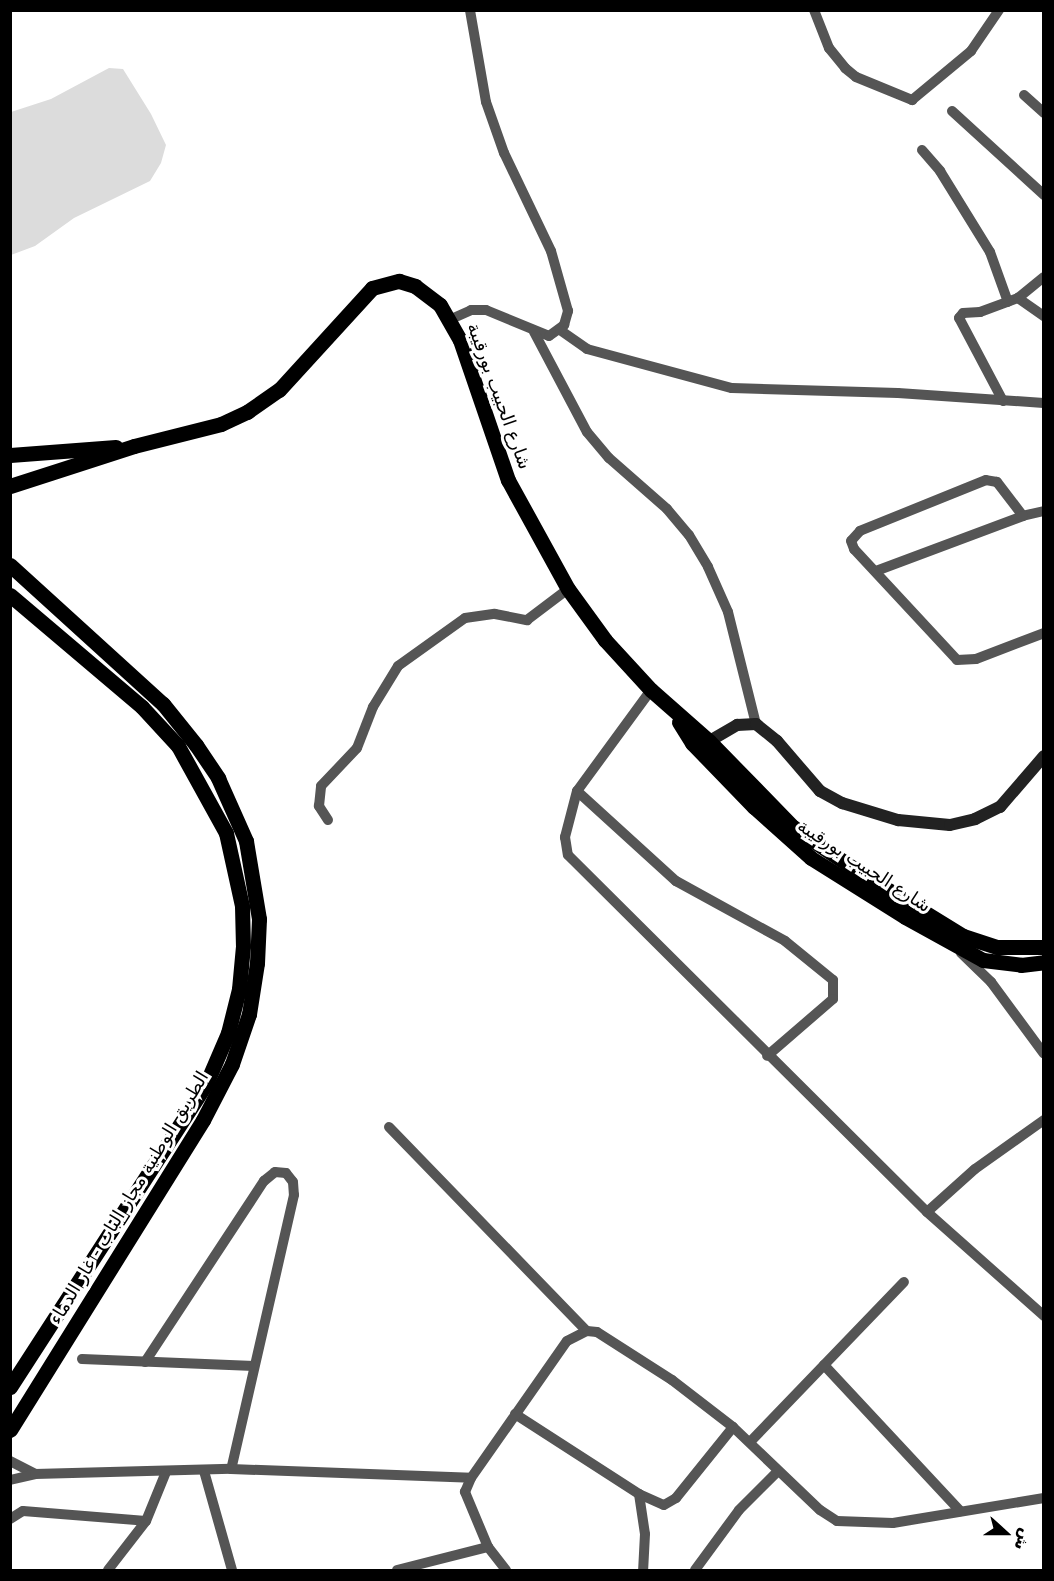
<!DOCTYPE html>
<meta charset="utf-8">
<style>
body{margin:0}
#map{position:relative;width:1054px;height:1581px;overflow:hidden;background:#fff;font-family:"DejaVu Sans",Cairo,sans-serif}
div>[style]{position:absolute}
.green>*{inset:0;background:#dcdcdc}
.minor>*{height:10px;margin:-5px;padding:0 5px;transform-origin:5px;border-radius:5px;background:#555}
.secondary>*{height:12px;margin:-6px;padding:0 6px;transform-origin:6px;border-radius:6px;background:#222}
.primary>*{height:15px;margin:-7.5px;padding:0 7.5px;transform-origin:7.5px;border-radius:7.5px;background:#000}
span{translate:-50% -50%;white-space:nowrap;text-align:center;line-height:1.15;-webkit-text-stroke:6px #fff;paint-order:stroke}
.street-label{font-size:18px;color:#000}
.frame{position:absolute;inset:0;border:12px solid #000;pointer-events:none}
.north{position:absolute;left:976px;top:1503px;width:60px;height:60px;-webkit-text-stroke:4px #fff;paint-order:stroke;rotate:111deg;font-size:16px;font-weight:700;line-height:24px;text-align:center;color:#000}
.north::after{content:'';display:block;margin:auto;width:21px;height:27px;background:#000;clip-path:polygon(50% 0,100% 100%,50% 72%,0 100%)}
</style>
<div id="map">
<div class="green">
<div style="clip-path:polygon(109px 68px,123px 69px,151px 114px,166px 145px,161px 163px,150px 181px,74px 218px,35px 246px,11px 255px,11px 112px,51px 99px)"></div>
</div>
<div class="minor">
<div style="left:814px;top:10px;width:41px;rotate:68.5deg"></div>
<div style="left:829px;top:48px;width:26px;rotate:51deg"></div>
<div style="left:845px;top:68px;width:14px;rotate:39deg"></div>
<div style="left:856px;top:77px;width:61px;rotate:22.3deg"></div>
<div style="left:912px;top:100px;width:77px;rotate:-39.7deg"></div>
<div style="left:971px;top:51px;width:50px;rotate:-55.7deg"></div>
<div style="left:1024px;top:95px;width:27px;rotate:42deg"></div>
<div style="left:952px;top:111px;width:125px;rotate:42.4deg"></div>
<div style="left:922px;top:150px;width:28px;rotate:49deg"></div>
<div style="left:940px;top:171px;width:95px;rotate:58.3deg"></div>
<div style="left:990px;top:252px;width:53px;rotate:70.2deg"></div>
<div style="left:1018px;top:298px;width:32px;rotate:35deg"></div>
<div style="left:449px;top:320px;width:24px;rotate:-24deg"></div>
<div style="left:471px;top:310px;width:15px"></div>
<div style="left:486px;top:310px;width:68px;rotate:22.4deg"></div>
<div style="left:549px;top:336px;width:19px;rotate:-36deg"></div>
<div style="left:564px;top:325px;width:15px;rotate:-74deg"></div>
<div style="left:568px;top:311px;width:62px;rotate:-105.8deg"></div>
<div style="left:551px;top:251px;width:109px;rotate:-115.6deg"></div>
<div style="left:504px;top:153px;width:54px;rotate:-109.4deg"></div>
<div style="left:486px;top:102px;width:93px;rotate:-99.9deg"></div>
<div style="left:560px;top:330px;width:33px;rotate:35deg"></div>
<div style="left:587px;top:349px;width:150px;rotate:15.1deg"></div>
<div style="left:732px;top:388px;width:166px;rotate:1.7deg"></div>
<div style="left:898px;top:393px;width:146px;rotate:3.9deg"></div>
<div style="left:534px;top:332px;width:113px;rotate:62.1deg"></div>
<div style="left:587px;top:432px;width:34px;rotate:50deg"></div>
<div style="left:609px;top:458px;width:77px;rotate:41.3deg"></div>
<div style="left:667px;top:509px;width:34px;rotate:50deg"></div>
<div style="left:689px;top:535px;width:37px;rotate:59deg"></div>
<div style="left:708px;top:567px;width:49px;rotate:66deg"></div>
<div style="left:728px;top:612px;width:115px;rotate:76deg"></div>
<div style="left:1003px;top:401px;width:94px;rotate:-117.9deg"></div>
<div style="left:959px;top:318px;width:6px;rotate:-51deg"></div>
<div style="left:963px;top:313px;width:17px;rotate:-3deg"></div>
<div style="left:980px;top:312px;width:40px;rotate:-20.2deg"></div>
<div style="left:1018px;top:298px;width:33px;rotate:-39deg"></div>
<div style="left:1044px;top:511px;width:22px;rotate:167deg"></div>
<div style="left:1023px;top:516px;width:43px;rotate:-127.4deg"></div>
<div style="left:997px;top:482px;width:11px;rotate:-170deg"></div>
<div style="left:986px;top:480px;width:136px;rotate:158deg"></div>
<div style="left:860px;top:531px;width:13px;rotate:132deg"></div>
<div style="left:851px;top:541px;width:9px;rotate:69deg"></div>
<div style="left:854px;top:549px;width:151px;rotate:47.1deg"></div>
<div style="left:957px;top:660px;width:19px;rotate:-3deg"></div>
<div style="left:976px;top:659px;width:73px;rotate:-20.9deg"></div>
<div style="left:876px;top:571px;width:157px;rotate:-20.5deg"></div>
<div style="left:651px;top:690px;width:125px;rotate:126.2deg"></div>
<div style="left:577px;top:791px;width:48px;rotate:104.6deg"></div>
<div style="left:565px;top:837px;width:18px;rotate:81deg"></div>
<div style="left:568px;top:855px;width:506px;rotate:44.84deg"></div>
<div style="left:927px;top:1212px;width:157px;rotate:41.6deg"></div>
<div style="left:577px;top:791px;width:134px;rotate:42.3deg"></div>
<div style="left:676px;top:881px;width:124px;rotate:28.8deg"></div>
<div style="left:785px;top:941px;width:62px;rotate:39.1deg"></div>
<div style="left:833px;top:980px;width:19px;rotate:90deg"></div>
<div style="left:833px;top:999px;width:87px;rotate:139.2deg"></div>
<div style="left:328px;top:820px;width:17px;rotate:-123deg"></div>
<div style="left:319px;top:806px;width:20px;rotate:-84deg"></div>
<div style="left:321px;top:786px;width:52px;rotate:-46.5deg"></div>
<div style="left:357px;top:748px;width:44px;rotate:-68.7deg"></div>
<div style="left:373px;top:707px;width:48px;rotate:-58.6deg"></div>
<div style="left:398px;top:666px;width:82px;rotate:-35.6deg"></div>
<div style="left:465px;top:618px;width:30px;rotate:-8deg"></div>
<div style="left:495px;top:614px;width:33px;rotate:11deg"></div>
<div style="left:527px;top:620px;width:51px;rotate:-37.1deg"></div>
<div style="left:961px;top:953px;width:42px;rotate:44deg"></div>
<div style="left:991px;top:982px;width:89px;rotate:53.6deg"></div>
<div style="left:389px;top:1127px;width:284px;rotate:45.9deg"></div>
<div style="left:927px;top:1212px;width:64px;rotate:-41.9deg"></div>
<div style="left:975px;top:1169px;width:85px;rotate:-35.4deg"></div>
<div style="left:82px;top:1359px;width:172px;rotate:2.3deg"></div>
<div style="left:145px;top:1362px;width:217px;rotate:-56.7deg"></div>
<div style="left:264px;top:1181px;width:14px;rotate:-39deg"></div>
<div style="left:275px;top:1172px;width:11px;rotate:5deg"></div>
<div style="left:286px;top:1173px;width:11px;rotate:52deg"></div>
<div style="left:293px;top:1182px;width:13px;rotate:86deg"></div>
<div style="left:294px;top:1195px;width:281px;rotate:102.9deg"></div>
<div style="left:824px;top:1365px;width:200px;rotate:47deg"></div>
<div style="left:515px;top:1414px;width:148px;rotate:32.8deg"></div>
<div style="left:639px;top:1494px;width:27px;rotate:24deg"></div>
<div style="left:664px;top:1505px;width:14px;rotate:-30deg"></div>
<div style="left:676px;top:1498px;width:91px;rotate:-51.2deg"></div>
<div style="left:750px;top:1442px;width:222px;rotate:-46.1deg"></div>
<div style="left:10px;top:1461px;width:28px;rotate:27deg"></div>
<div style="left:204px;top:1471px;width:103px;rotate:74.2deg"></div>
<div style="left:10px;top:1480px;width:26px;rotate:-13deg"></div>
<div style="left:35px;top:1474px;width:196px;rotate:-1.5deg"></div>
<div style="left:231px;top:1469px;width:240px;rotate:2.1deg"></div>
<div style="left:639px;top:1494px;width:40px;rotate:81.5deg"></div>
<div style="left:645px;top:1534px;width:36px;rotate:93deg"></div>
<div style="left:10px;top:1519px;width:15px;rotate:-32deg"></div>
<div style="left:23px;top:1511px;width:123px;rotate:4.6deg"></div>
<div style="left:108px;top:1570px;width:62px;rotate:-52.2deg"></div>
<div style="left:146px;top:1521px;width:53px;rotate:-67.8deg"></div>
<div style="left:397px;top:1570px;width:94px;rotate:-14.2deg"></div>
<div style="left:506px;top:1570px;width:29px;rotate:-128deg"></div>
<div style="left:488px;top:1547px;width:60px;rotate:-112.7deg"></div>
<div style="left:465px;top:1492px;width:15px;rotate:-67deg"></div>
<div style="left:471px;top:1478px;width:167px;rotate:-55deg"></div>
<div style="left:567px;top:1341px;width:22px;rotate:-27deg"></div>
<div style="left:587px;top:1331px;width:10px;rotate:6deg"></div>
<div style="left:597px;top:1332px;width:89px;rotate:32.6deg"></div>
<div style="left:672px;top:1380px;width:77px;rotate:37.6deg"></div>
<div style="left:733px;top:1427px;width:120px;rotate:43.7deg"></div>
<div style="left:820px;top:1510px;width:20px;rotate:33deg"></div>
<div style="left:837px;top:1521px;width:56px;rotate:2deg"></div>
<div style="left:893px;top:1523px;width:153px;rotate:-9.4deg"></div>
<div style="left:695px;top:1570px;width:74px;rotate:-53.7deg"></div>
<div style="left:739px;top:1510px;width:55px;rotate:-45deg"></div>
</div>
<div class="secondary">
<div style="left:701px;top:746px;width:42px;rotate:-30.3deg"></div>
<div style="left:737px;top:725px;width:19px;rotate:-3deg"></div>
<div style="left:756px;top:724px;width:27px;rotate:39deg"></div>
<div style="left:777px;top:741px;width:66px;rotate:49.3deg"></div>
<div style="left:820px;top:791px;width:25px;rotate:29deg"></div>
<div style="left:842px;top:803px;width:59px;rotate:16.9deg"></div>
<div style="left:898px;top:820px;width:52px;rotate:5.5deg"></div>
<div style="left:950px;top:825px;width:26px;rotate:-13deg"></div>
<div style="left:975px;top:819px;width:28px;rotate:-26deg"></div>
<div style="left:1000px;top:807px;width:67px;rotate:-49.2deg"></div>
</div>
<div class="primary">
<div style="left:10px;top:455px;width:106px;rotate:-4.3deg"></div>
<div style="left:10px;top:486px;width:130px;rotate:-17.9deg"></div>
<div style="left:134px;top:446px;width:90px;rotate:-14.2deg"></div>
<div style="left:221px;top:424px;width:29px;rotate:-25deg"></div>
<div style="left:247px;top:412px;width:39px;rotate:-35deg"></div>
<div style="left:279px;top:390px;width:138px;rotate:-47.6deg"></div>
<div style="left:372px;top:288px;width:28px;rotate:-15deg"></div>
<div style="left:399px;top:281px;width:17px;rotate:17deg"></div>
<div style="left:415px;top:286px;width:31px;rotate:37deg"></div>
<div style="left:440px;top:305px;width:40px;rotate:60.3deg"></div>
<div style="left:460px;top:340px;width:148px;rotate:71.1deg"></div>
<div style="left:508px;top:480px;width:124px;rotate:61.2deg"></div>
<div style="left:568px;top:589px;width:63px;rotate:54deg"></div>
<div style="left:605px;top:640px;width:68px;rotate:47.4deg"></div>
<div style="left:651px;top:690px;width:77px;rotate:41.3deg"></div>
<div style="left:709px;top:741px;width:120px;rotate:45.7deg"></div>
<div style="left:793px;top:827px;width:80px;rotate:34.3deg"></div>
<div style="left:859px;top:872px;width:122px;rotate:31.6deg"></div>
<div style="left:963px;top:936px;width:36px;rotate:18deg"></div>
<div style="left:997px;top:947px;width:47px"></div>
<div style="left:10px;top:565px;width:207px;rotate:42.3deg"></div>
<div style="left:163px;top:704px;width:53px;rotate:51.2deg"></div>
<div style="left:196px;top:745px;width:40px;rotate:56deg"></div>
<div style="left:218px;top:778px;width:69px;rotate:66deg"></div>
<div style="left:246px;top:841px;width:79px;rotate:80.5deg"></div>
<div style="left:259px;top:919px;width:44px;rotate:92.6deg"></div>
<div style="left:257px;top:963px;width:52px;rotate:98.9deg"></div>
<div style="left:249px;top:1014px;width:53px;rotate:108.8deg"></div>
<div style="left:232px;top:1064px;width:63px;rotate:117.4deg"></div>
<div style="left:203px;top:1120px;width:365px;rotate:121.9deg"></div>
<div style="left:10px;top:595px;width:173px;rotate:40.3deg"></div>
<div style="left:142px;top:707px;width:53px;rotate:47.3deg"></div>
<div style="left:178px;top:746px;width:99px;rotate:61.1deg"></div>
<div style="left:226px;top:833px;width:75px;rotate:77.6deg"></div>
<div style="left:242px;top:906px;width:40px;rotate:88.6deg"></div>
<div style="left:243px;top:946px;width:43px;rotate:95.3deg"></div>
<div style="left:239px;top:989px;width:45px;rotate:104deg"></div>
<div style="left:228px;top:1033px;width:56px;rotate:113.3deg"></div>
<div style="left:206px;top:1084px;width:361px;rotate:122.9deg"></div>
<div style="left:679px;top:722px;width:25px;rotate:58deg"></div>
<div style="left:692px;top:743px;width:89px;rotate:45.9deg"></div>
<div style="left:754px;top:807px;width:76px;rotate:41.8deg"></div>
<div style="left:811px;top:858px;width:111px;rotate:32.1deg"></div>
<div style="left:905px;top:917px;width:89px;rotate:28.9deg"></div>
<div style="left:983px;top:960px;width:38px;rotate:7deg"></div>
<div style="left:1021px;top:965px;width:23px;rotate:-7deg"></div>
</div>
<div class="street-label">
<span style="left:499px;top:396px;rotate:70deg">شارع الحبيب بورقيبة</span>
<span style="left:864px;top:866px;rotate:33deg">شارع الحبيب بورقيبة</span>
<span style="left:129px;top:1198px;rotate:-59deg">الطريق الوطنية مجاز الباب - غار الدماء</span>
</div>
<div class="frame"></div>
<div class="north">ش</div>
</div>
